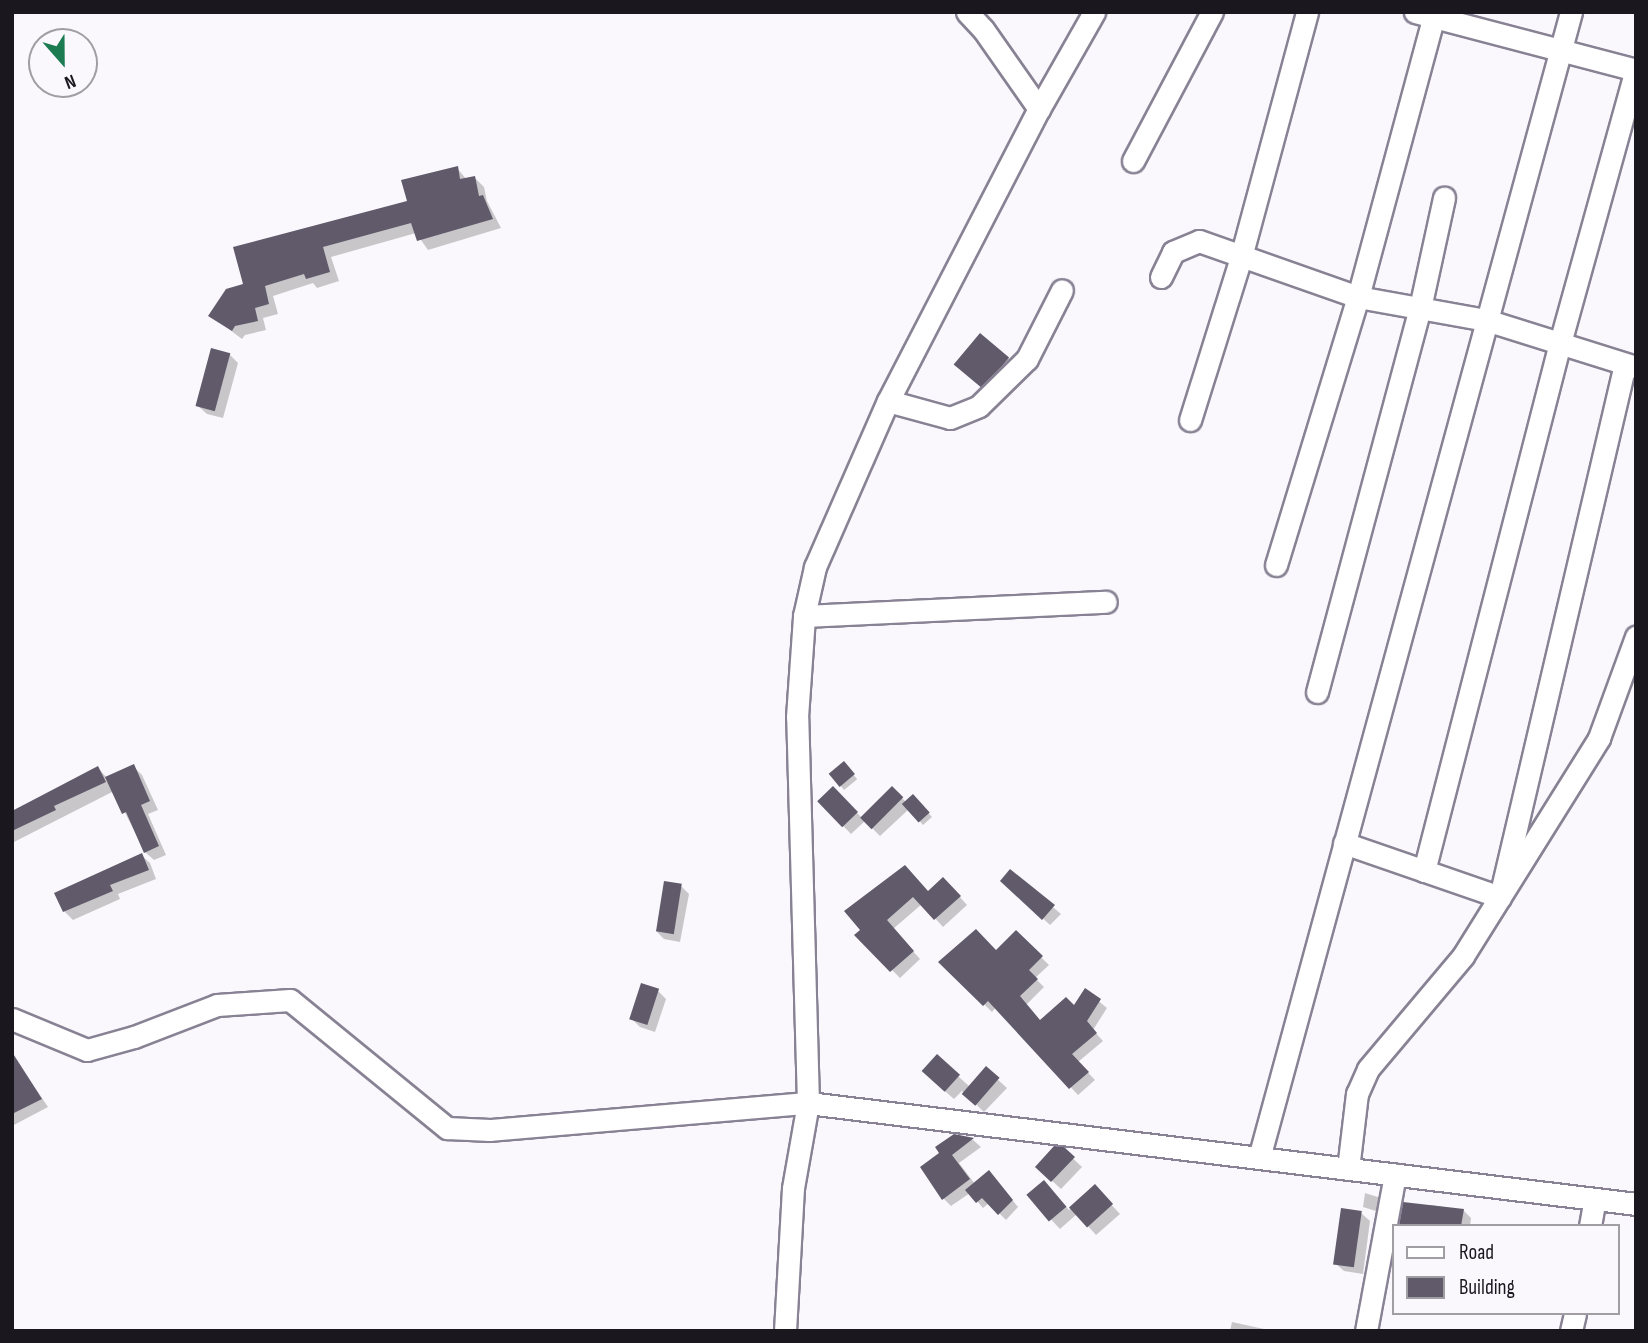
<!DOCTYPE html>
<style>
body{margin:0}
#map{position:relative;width:1648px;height:1343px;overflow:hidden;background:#faf8fc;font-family:"Sofia Sans Condensed",sans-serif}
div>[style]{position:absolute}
.shadow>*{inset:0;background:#0003;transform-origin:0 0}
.building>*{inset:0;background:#605a6b;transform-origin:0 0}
.roads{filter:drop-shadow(2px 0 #888294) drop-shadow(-2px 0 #888294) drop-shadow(0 2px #888294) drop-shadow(0 -2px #888294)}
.minor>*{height:21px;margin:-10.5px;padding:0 10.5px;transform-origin:10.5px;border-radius:10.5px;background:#fff}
span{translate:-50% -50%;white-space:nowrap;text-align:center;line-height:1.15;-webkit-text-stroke:7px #faf8fc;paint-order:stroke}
.frame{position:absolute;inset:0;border:14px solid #1a181e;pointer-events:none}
.legend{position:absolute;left:1392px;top:1224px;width:228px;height:91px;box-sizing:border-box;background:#faf8fc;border:2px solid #a09ea3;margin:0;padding:9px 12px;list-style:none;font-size:21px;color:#1a181e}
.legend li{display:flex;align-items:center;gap:14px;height:35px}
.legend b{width:35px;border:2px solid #a09ea3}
.north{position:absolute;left:28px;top:28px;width:70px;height:70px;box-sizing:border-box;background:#faf8fc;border:2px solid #a09ea3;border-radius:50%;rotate:159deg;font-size:19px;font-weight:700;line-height:28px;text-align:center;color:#1a181e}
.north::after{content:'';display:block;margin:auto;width:24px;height:32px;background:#1c7b51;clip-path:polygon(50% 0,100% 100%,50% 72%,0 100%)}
</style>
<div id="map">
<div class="shadow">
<div style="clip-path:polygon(457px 168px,467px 180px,475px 178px,484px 187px,487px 201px,501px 228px,428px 250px,416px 233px,331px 257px,339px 281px,317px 288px,313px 283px,273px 296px,278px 314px,263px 318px,266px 330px,245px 335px,242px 339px,210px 315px,246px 286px,409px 202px)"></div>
<div style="clip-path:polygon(229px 354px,238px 363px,223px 418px,207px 414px,198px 406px)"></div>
<div style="clip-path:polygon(1008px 358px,1016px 366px,990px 393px,965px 373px)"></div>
<div style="left:844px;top:763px;width:21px;height:17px;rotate:51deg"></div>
<div style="clip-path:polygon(133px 766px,142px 775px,158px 810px,148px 814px,166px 855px,154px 860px,145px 852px,114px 791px,12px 843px,12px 811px,98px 768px,107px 778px)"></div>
<div style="clip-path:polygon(833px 788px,861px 817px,892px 788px,906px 802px,913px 796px,932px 817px,923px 825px,909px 809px,880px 836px,865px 821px,851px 834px,819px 801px)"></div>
<div style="clip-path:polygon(141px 855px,150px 863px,156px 879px,118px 894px,120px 899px,73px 920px,64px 911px)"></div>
<div style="clip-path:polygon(1010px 871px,1061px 914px,1050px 925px,1002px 881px)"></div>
<div style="clip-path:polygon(681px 886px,689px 894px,680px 942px,664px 939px,656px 931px)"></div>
<div style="clip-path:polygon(951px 887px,967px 905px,943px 927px,922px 904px,893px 929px,920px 959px,900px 978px,857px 935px,862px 930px,846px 911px)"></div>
<div style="clip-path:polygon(1016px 933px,1049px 965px,1035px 978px,1044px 987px,1026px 1005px,1041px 1022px,1074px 1007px,1085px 990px,1107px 1008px,1093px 1030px,1103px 1041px,1078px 1062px,1095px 1080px,1078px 1095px,996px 1007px,992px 1012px,941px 962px,996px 952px)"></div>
<div style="clip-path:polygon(658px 991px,666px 999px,655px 1032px,640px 1027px,631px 1018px)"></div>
<div style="clip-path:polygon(12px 1053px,48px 1107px,12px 1126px)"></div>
<div style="clip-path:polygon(937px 1057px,970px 1087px,986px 1069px,1007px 1088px,984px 1112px,962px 1091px,954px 1099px,932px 1080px)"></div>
<div style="clip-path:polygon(954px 1136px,973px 1140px,981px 1147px,959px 1163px,975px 1184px,995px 1179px,1018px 1207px,1006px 1220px,989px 1203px,983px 1208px,970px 1193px,951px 1206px,943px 1198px,942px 1153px)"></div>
<div style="clip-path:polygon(1063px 1149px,1082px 1167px,1061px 1189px,1037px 1167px)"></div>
<div style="clip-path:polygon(1095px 1187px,1120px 1214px,1096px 1235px,1077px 1214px,1060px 1229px,1029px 1196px,1052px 1191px,1069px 1210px)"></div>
<div style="clip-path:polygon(1365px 1193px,1381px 1198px,1379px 1212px,1363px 1207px)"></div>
<div style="clip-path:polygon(1431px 1205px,1463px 1210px,1471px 1218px,1470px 1226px,1401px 1226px)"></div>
<div style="clip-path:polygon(1361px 1213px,1370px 1221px,1363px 1274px,1344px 1271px,1335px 1263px)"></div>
<div style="clip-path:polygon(1232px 1322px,1273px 1331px,1230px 1331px)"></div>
</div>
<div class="building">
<div style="clip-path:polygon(458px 166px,460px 179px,475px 176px,479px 196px,483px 195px,493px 219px,417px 241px,411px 223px,323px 247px,330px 272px,306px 279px,304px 274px,265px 286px,269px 304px,255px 308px,258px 321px,235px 326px,232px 331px,208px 316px,226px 289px,243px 284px,233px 247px,407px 201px,401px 180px)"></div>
<div style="left:980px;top:333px;width:38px;height:41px;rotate:40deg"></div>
<div style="left:211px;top:348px;width:20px;height:60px;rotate:15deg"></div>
<div style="left:844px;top:761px;width:17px;height:20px;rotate:50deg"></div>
<div style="clip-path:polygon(134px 764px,150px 801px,141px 805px,159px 846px,144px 853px,126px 812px,122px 814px,105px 777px)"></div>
<div style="clip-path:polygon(98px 766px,106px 782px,54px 806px,56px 810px,12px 831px,12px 811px)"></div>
<div style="left:833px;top:786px;width:36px;height:22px;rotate:46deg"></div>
<div style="left:892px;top:786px;width:16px;height:45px;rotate:45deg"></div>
<div style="left:913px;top:794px;width:25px;height:15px;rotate:48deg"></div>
<div style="clip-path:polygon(142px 853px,149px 870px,110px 885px,113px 891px,63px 912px,54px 893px)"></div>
<div style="clip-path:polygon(905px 865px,928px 891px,943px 877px,961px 896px,934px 920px,913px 897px,887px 920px,914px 951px,890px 972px,854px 935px,860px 930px,844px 911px)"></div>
<div style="clip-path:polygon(1010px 869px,1055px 905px,1042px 920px,1000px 881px)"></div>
<div style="left:664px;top:881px;width:18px;height:51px;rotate:9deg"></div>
<div style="clip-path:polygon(976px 929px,996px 950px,1016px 930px,1043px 956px,1029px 970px,1038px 979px,1020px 996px,1040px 1020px,1066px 997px,1074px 1005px,1085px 988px,1101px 999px,1087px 1021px,1097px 1033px,1072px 1054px,1089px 1072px,1069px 1089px,988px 1001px,983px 1006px,938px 962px)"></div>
<div style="left:641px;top:983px;width:19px;height:38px;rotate:18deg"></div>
<div style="clip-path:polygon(12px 1052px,42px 1099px,12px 1114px)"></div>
<div style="left:937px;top:1054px;width:31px;height:23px;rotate:42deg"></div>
<div style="left:986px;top:1066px;width:18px;height:37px;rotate:41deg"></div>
<div style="clip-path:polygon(954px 1134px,974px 1138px,952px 1155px,970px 1179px,942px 1200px,920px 1167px,939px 1153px,935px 1147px)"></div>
<div style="clip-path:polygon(1054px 1146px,1064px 1147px,1075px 1157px,1051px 1182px,1035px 1167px)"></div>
<div style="clip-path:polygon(989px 1170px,1013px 1200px,998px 1215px,982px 1198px,976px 1203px,965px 1190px)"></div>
<div style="left:1044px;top:1180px;width:35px;height:23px;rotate:50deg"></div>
<div style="left:1095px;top:1184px;width:27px;height:35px;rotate:48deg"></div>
<div style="clip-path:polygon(1403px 1202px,1464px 1209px,1461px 1226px,1399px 1226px)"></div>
<div style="left:1341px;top:1208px;width:21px;height:57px;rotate:8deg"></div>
</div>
<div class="roads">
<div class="minor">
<div style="left:967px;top:12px;width:23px;rotate:47deg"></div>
<div style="left:983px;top:29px;width:98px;rotate:55deg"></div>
<div style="left:1415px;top:12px;width:228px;rotate:14.7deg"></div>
<div style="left:1133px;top:161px;width:169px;rotate:-62.1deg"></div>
<div style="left:1161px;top:277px;width:28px;rotate:-64deg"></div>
<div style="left:1173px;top:252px;width:28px;rotate:-23deg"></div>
<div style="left:1199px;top:241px;width:169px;rotate:19.4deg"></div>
<div style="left:1358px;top:297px;width:130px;rotate:10.2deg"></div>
<div style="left:1486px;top:320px;width:157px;rotate:17.4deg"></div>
<div style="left:888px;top:401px;width:64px;rotate:15.3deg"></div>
<div style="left:950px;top:418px;width:31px;rotate:-22deg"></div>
<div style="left:979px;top:406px;width:67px;rotate:-44.4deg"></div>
<div style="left:1027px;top:359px;width:77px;rotate:-63.1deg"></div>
<div style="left:1190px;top:420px;width:171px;rotate:-72.6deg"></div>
<div style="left:1241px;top:257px;width:254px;rotate:-74.9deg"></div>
<div style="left:1276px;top:565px;width:280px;rotate:-73deg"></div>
<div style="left:1358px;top:297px;width:295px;rotate:-74.9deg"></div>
<div style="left:804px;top:616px;width:302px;rotate:-2.7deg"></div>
<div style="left:1317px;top:692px;width:398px;rotate:-75deg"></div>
<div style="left:1420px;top:308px;width:113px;rotate:-77.7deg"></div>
<div style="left:1344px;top:843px;width:165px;rotate:19.1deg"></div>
<div style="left:1500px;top:897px;width:547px;rotate:-76.8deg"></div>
<div style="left:1424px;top:871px;width:545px;rotate:-75.56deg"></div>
<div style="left:1560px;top:343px;width:284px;rotate:-74.5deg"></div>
<div style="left:12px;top:1019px;width:81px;rotate:22.5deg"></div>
<div style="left:87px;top:1050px;width:49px;rotate:-15.5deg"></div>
<div style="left:134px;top:1037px;width:89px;rotate:-21.1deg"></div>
<div style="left:217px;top:1005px;width:73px;rotate:-3.9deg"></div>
<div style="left:290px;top:1000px;width:203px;rotate:39.2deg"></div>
<div style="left:447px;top:1128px;width:43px;rotate:2.7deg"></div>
<div style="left:490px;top:1130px;width:319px;rotate:-4.9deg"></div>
<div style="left:808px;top:1103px;width:834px;rotate:6.95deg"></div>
<div style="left:1259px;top:1158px;width:1188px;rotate:-74.77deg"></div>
<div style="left:1348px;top:1169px;width:76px;rotate:-83.2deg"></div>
<div style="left:1357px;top:1094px;width:27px;rotate:-66deg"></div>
<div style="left:1368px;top:1069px;width:148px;rotate:-49.9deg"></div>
<div style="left:1463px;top:956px;width:257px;rotate:-58deg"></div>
<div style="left:1599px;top:738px;width:108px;rotate:-69.9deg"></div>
<div style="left:1590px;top:1226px;width:27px;rotate:-80deg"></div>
<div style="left:785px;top:1331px;width:143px;rotate:-86.8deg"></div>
<div style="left:793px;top:1188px;width:86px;rotate:-80deg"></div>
<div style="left:808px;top:1103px;width:386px;rotate:-91.6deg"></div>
<div style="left:797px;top:717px;width:101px;rotate:-86deg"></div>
<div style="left:804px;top:616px;width:50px;rotate:-77.3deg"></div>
<div style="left:815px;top:567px;width:181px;rotate:-66.3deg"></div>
<div style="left:888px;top:401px;width:329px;rotate:-62.7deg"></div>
<div style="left:1039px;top:109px;width:112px;rotate:-60.4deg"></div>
<div style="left:1366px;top:1331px;width:159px;rotate:-79.5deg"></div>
<div style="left:1571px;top:1331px;width:18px;rotate:-77deg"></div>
</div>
</div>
<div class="frame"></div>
<ul class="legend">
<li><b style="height:9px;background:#fff"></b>Road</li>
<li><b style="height:19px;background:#605a6b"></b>Building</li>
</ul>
<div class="north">N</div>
</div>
